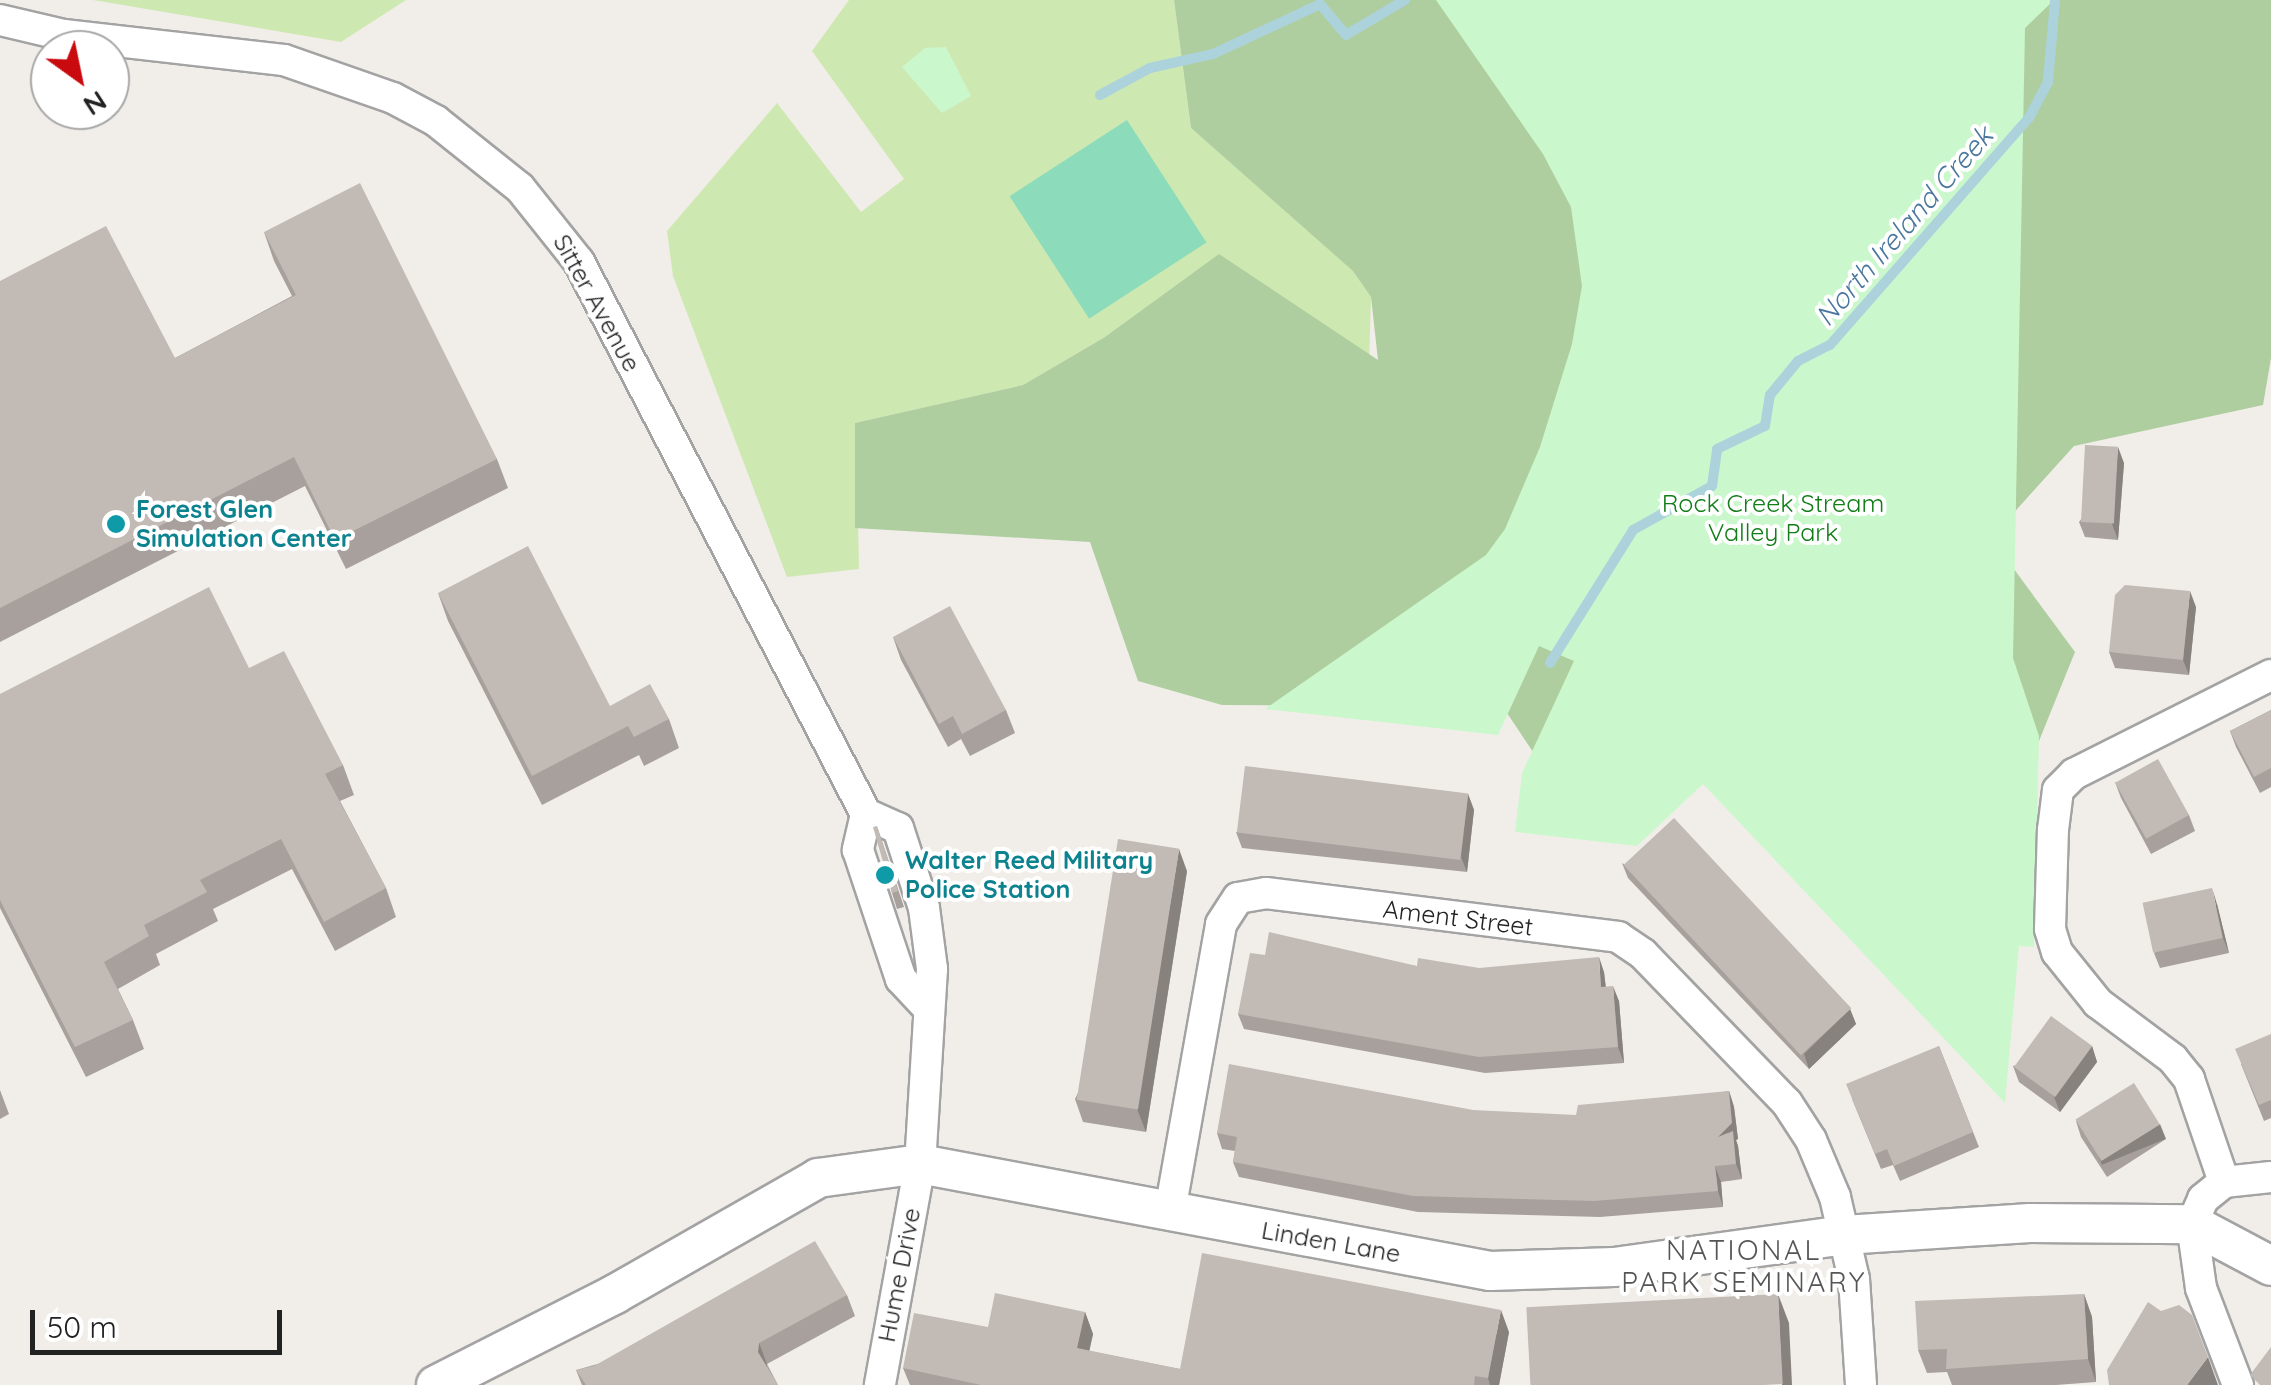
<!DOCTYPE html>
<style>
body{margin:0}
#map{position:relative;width:2271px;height:1385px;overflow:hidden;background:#f1eee9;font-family:Quicksand,sans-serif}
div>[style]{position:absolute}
.grass>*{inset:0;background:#cee8b2}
.forest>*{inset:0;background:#afcea0}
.park>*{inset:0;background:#caf8cc}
.pitch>*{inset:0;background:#8cdcbb;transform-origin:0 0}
.stream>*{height:10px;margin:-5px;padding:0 5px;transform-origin:5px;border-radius:5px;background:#acd3dc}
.roads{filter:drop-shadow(2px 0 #a3a3a3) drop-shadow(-2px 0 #a3a3a3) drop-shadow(0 2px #a3a3a3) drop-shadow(0 -2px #a3a3a3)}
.minor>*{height:30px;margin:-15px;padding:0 15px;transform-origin:15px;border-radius:15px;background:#fff}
.tertiary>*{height:38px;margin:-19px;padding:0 19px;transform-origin:19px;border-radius:19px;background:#fff}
.wall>*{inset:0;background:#a7a09c}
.shaded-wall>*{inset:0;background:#88827f;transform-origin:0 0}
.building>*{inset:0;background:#c2bab5;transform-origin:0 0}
.dots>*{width:28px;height:28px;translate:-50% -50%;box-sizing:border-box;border:5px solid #fff;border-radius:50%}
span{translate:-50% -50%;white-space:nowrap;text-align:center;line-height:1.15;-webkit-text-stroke:8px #fff;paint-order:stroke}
.street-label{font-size:25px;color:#222}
.park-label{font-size:25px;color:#127e18}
.culture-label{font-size:25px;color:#0d838f;font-weight:700}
.left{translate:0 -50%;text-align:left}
.water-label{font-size:28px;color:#4b779e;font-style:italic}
.neighbourhood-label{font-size:28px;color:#555;letter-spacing:2.5px}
.north{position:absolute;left:30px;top:30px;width:100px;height:100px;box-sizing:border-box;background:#fff;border:2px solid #a7a7a7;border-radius:50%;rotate:147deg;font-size:28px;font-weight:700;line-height:40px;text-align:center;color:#222}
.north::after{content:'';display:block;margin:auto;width:35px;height:45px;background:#c90a0f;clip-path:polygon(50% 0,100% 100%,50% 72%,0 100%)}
.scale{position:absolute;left:30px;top:1310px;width:252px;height:45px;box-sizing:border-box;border:5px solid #222;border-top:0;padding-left:12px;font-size:30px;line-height:35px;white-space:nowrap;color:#222;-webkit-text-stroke:8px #fff;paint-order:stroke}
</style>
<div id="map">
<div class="grass">
<div style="clip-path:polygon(93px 0,406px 0,341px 42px)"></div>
<div style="clip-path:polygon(849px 0,1174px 0,1191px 128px,1353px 270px,1371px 297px,1369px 369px,1105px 337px,1023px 385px,856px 423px,859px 569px,787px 577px,673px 276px,667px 231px,777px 103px,861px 212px,904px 179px,812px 51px)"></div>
</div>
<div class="forest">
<div style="clip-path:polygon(1174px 0,2271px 0,2271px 358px,2263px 405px,2074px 446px,1991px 538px,2075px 652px,2018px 793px,1702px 765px,1541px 764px,1503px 707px,1222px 705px,1138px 681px,1090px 542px,855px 528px,855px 423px,1023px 385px,1105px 337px,1219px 254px,1378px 360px,1371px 297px,1353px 271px,1191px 128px)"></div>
</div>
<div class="park">
<div style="clip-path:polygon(1436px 0,2054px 0,2025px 28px,2013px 658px,2039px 736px,2034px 947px,2019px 946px,2005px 1103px,1703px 784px,1637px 846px,1515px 832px,1522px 773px,1574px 661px,1539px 646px,1498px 735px,1265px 709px,1486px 555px,1505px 529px,1540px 447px,1572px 344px,1582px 286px,1571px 207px,1543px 154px)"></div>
<div style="clip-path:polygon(946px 47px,971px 96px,942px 113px,902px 67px,925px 48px)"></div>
</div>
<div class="pitch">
<div style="left:1127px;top:120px;width:146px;height:140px;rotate:57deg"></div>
</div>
<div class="stream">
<div style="left:1100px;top:95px;width:57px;rotate:-28.4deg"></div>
<div style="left:1150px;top:68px;width:65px;rotate:-12.5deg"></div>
<div style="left:1213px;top:54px;width:118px;rotate:-25deg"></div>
<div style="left:1320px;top:4px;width:40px;rotate:50deg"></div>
<div style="left:1346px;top:35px;width:69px;rotate:-30.7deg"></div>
<div style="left:1550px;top:663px;width:157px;rotate:-58deg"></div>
<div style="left:1633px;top:530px;width:90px;rotate:-29.1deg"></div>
<div style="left:1712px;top:486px;width:37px;rotate:-82deg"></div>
<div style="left:1717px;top:449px;width:53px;rotate:-25.6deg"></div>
<div style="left:1765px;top:426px;width:31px;rotate:-81deg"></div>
<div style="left:1770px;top:395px;width:44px;rotate:-50.5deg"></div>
<div style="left:1798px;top:361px;width:36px;rotate:-27deg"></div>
<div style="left:1830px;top:345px;width:302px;rotate:-48.8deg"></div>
<div style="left:2029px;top:118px;width:41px;rotate:-62.2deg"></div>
<div style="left:2048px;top:82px;width:82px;rotate:-85.1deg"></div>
</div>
<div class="roads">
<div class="minor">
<div style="left:0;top:20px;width:66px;rotate:13.2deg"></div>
<div style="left:64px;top:35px;width:221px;rotate:6.5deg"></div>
<div style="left:284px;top:60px;width:115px;rotate:19.2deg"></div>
<div style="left:393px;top:98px;width:49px;rotate:28.1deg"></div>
<div style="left:436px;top:121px;width:107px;rotate:38.6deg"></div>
<div style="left:520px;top:188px;width:95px;rotate:51.4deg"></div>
<div style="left:579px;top:262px;width:622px;rotate:62.53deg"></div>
<div style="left:866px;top:814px;width:35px;rotate:24deg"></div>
<div style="left:898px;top:828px;width:84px;rotate:72deg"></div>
<div style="left:924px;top:908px;width:62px;rotate:82.5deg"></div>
<div style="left:932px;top:969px;width:195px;rotate:93.5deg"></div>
<div style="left:920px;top:1164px;width:225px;rotate:100.3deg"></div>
<div style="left:866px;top:814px;width:37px;rotate:103deg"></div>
<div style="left:858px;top:850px;width:136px;rotate:71.6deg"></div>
<div style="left:901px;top:979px;width:37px;rotate:47deg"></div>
<div style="left:2224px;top:1182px;width:109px;rotate:-108.8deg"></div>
<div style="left:2189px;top:1079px;width:26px;rotate:-129deg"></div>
<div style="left:2173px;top:1059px;width:94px;rotate:-143.3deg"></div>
<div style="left:2098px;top:1003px;width:65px;rotate:-128.8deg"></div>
<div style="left:2057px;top:952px;width:24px;rotate:-107deg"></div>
<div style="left:2050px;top:929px;width:99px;rotate:-88.3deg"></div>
<div style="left:2053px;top:830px;width:40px;rotate:-82.9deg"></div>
<div style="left:2058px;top:790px;width:23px;rotate:-45deg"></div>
<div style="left:2074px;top:774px;width:220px;rotate:-26.7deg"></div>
<div style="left:1170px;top:1211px;width:291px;rotate:-79.9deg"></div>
<div style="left:1221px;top:924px;width:31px;rotate:-57deg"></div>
<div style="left:1238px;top:898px;width:28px;rotate:-10deg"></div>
<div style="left:1266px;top:893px;width:355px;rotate:7.1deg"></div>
<div style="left:1618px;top:937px;width:30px;rotate:34deg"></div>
<div style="left:1643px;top:954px;width:207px;rotate:46deg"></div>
<div style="left:1787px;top:1103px;width:44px;rotate:57deg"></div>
<div style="left:1811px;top:1140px;width:62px;rotate:67.2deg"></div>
<div style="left:1835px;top:1197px;width:84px;rotate:77deg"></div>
<div style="left:1854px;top:1279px;width:106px;rotate:86.2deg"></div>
<div style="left:2238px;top:1385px;width:104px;rotate:-110.9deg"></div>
<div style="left:2201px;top:1288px;width:65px;rotate:-98deg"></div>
<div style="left:2192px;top:1224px;width:27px;rotate:-66deg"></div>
<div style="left:2203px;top:1199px;width:27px;rotate:-39deg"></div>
<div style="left:2224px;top:1182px;width:47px;rotate:-6.1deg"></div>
</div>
<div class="tertiary">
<div style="left:436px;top:1385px;width:201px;rotate:-26.9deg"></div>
<div style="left:615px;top:1294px;width:234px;rotate:-29.7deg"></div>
<div style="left:818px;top:1178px;width:103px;rotate:-7.8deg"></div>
<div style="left:920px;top:1164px;width:580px;rotate:10.63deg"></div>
<div style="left:1490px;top:1271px;width:124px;rotate:-1.8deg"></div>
<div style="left:1614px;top:1267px;width:232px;rotate:-7.9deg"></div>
<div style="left:1844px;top:1235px;width:186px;rotate:-3.7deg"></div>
<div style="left:2030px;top:1223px;width:162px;rotate:0.4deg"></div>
<div style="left:2192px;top:1224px;width:89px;rotate:28deg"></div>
</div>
</div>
<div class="wall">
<div style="clip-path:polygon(264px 232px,497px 459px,508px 488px,346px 569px,305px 486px,0 642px,0 281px,175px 358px,292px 296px,274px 261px)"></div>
<div style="clip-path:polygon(2124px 463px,2118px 540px,2085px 537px,2079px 522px)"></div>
<div style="clip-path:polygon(438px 593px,610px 706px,669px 719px,679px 748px,644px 766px,639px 755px,542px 805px,448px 621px)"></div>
<div style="clip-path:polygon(2196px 607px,2189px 675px,2115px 668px,2109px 652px)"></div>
<div style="clip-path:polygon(893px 637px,1006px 710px,1015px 733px,970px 756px,961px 739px,948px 747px,901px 660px)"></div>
<div style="clip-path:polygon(249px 668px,343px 765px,354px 795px,340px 801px,386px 888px,396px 917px,335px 951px,292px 869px,213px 909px,218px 921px,156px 954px,160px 965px,118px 989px,133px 1020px,144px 1049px,86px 1077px,0 908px,0 694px)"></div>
<div style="clip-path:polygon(2271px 710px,2271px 787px,2260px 793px,2236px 747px,2230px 731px)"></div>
<div style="clip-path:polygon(2115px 782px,2189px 815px,2195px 831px,2151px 854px,2121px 798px)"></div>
<div style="clip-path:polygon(1468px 794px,1474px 810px,1467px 872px,1242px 848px,1236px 832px)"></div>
<div style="clip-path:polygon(877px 826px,904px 907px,897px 909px,892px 893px)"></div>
<div style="clip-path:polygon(1622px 863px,1850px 1009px,1856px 1024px,1809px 1069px,1628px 878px)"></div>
<div style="clip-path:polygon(1187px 871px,1146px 1132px,1083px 1122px,1075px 1099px)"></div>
<div style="clip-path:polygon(2217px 904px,2229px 953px,2160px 968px,2154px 953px)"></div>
<div style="clip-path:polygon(1265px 955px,1417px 966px,1604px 972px,1606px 987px,1619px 1001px,1624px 1063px,1485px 1073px,1244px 1029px,1238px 1014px)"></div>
<div style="clip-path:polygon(2271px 1034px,2271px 1118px,2264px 1121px,2241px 1064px)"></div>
<div style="clip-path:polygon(1939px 1046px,1979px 1147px,1900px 1181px,1893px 1165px,1881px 1169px,1852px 1099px)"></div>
<div style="clip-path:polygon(2092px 1046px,2097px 1062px,2060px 1112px,2019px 1082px,2013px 1066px)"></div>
<div style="clip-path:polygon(0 1090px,9px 1114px,0 1119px)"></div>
<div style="clip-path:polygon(1729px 1091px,1734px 1107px,1738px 1139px,1736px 1140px,1738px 1146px,1742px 1179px,1721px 1182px,1723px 1207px,1600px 1217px,1418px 1212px,1239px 1177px,1233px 1162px,1235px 1151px,1222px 1149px,1217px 1133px,1576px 1115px)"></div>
<div style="clip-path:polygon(2076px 1121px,2166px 1139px,2107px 1177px,2081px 1137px)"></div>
<div style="clip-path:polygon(2084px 1294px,2092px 1317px,2096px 1382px,2056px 1385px,1952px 1385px,1947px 1372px,1927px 1373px,1918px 1350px)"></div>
<div style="clip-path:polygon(847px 1295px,855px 1316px,767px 1364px,778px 1385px,582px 1385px,576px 1370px)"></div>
<div style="clip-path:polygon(1085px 1312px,1093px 1334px,1089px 1351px,1180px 1369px,1509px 1332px,1499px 1385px,910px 1385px,903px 1368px,988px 1327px)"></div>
</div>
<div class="shaded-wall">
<div style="clip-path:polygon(2118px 447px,2124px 463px,2118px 540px,2112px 524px)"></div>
<div style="clip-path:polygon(2190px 591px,2196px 607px,2189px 675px,2183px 660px)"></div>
<div style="clip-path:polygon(1468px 794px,1474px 810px,1467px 872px,1461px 857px)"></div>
<div style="clip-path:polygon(1179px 849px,1187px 871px,1146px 1132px,1137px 1109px)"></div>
<div style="clip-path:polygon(2212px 888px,2217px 904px,2229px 953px,2223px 938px)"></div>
<div style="clip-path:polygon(1599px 957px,1604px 972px,1607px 1002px,1601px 987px)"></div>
<div style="clip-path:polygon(1613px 986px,1619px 1001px,1624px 1063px,1618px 1047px)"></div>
<div style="clip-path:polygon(1850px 1009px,1856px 1024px,1809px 1069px,1804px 1054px)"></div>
<div style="clip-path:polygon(2092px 1046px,2097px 1062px,2060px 1112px,2054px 1097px)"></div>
<div style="clip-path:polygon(1729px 1091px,1734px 1107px,1738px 1139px,1736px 1140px,1738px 1146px,1742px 1179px,1736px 1164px,1718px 1137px)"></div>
<div style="left:2160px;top:1124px;width:16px;height:69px;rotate:68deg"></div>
<div style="clip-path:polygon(1715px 1166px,1721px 1182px,1723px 1207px,1718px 1191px)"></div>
<div style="clip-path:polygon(1778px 1294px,1789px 1323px,1792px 1385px,1782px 1385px)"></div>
<div style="clip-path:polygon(2084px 1294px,2092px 1317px,2096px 1382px,2088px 1359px)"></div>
<div style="clip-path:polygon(1501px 1310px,1509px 1332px,1499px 1385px,1490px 1385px,1488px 1378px)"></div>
<div style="clip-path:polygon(1085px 1312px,1093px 1334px,1085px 1371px,1077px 1348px)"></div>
<div style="clip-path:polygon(759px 1343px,767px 1364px,766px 1374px,758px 1352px)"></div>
<div style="clip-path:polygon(2208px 1357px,2218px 1385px,2187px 1385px)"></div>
</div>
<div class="building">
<div style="clip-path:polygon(360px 183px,497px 459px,335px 540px,294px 457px,0 608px,0 281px,106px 226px,175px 358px,296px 295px,264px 232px)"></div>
<div style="left:2085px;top:445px;width:33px;height:77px;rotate:3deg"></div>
<div style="clip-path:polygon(528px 546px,610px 706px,650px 684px,669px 719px,634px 737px,628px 726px,532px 776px,438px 593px)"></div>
<div style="clip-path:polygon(2125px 585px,2190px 591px,2183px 660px,2109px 652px,2115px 595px)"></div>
<div style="clip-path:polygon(209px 587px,249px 668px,284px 651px,343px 765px,325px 774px,386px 888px,324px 922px,281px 839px,200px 880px,207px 892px,144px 925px,149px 936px,104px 962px,133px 1020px,75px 1047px,0 900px,0 694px)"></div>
<div style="clip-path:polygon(950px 606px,1006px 710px,962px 734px,953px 716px,939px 724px,893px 637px)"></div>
<div style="clip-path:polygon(2271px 710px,2271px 768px,2254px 777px,2230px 731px)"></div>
<div style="left:2158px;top:759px;width:64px;height:49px;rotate:61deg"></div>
<div style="left:1245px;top:766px;width:225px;height:67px;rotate:7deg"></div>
<div style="left:1674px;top:818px;width:260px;height:69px;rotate:47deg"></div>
<div style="clip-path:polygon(877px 826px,898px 891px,892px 893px,873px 827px)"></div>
<div style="left:1118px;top:839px;width:62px;height:264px;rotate:9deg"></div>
<div style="left:2212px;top:888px;width:51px;height:71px;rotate:78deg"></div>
<div style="clip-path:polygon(1269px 932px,1417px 966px,1418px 958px,1479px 968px,1599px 957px,1601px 987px,1613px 986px,1618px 1047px,1479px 1057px,1238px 1014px,1250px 953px,1265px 955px)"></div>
<div style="left:2051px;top:1016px;width:51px;height:63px;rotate:36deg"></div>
<div style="clip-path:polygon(2271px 1034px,2271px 1100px,2259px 1105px,2235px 1049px)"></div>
<div style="clip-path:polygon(1939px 1046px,1973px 1132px,1894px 1166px,1887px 1149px,1875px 1154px,1846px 1084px)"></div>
<div style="clip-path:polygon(1229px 1064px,1473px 1110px,1576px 1115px,1578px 1105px,1729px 1091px,1732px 1123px,1718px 1137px,1733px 1131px,1736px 1164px,1715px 1166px,1718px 1191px,1594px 1201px,1413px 1196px,1233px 1162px,1237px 1137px,1217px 1133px)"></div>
<div style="left:2134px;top:1083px;width:49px;height:69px;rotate:58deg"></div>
<div style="clip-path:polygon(815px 1241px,847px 1295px,759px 1343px,758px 1352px,778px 1385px,586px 1385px,576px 1370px,594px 1366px)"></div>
<div style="clip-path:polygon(1202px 1253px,1501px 1310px,1488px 1378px,1475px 1376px,1474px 1385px,981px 1385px,903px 1368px,914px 1313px,988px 1327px,995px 1293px,1085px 1312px,1077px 1348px,1180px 1369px)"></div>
<div style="left:1778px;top:1294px;width:90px;height:252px;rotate:87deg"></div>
<div style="clip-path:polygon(2084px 1294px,2088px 1359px,1946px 1369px,1947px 1349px,1918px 1350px,1915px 1301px)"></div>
<div style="clip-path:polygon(2148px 1302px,2161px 1311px,2179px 1305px,2192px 1315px,2208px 1357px,2187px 1385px,2109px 1385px,2107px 1370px)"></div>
<div style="clip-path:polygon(2271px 1347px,2271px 1385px,2260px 1385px,2250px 1375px)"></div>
</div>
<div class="dots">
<div style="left:116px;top:524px;background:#0f9aa8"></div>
<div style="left:885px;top:875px;background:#0f9aa8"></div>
</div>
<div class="street-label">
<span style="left:597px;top:303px;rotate:61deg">Sitter Avenue</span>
<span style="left:1458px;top:918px;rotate:7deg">Ament Street</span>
<span style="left:1331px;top:1242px;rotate:10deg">Linden Lane</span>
<span style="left:899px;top:1275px;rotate:-79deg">Hume Drive</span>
</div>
<div class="park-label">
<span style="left:1773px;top:518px">Rock Creek Stream<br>Valley Park</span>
</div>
<div class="culture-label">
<span class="left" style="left:136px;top:524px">Forest Glen<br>Simulation Center</span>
<span class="left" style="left:905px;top:875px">Walter Reed Military<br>Police Station</span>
</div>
<div class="water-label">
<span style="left:1904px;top:226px;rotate:-49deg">North Ireland Creek</span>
</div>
<div class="neighbourhood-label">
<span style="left:1744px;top:1266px">NATIONAL<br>PARK SEMINARY</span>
</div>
<div class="north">N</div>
<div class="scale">50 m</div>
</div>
